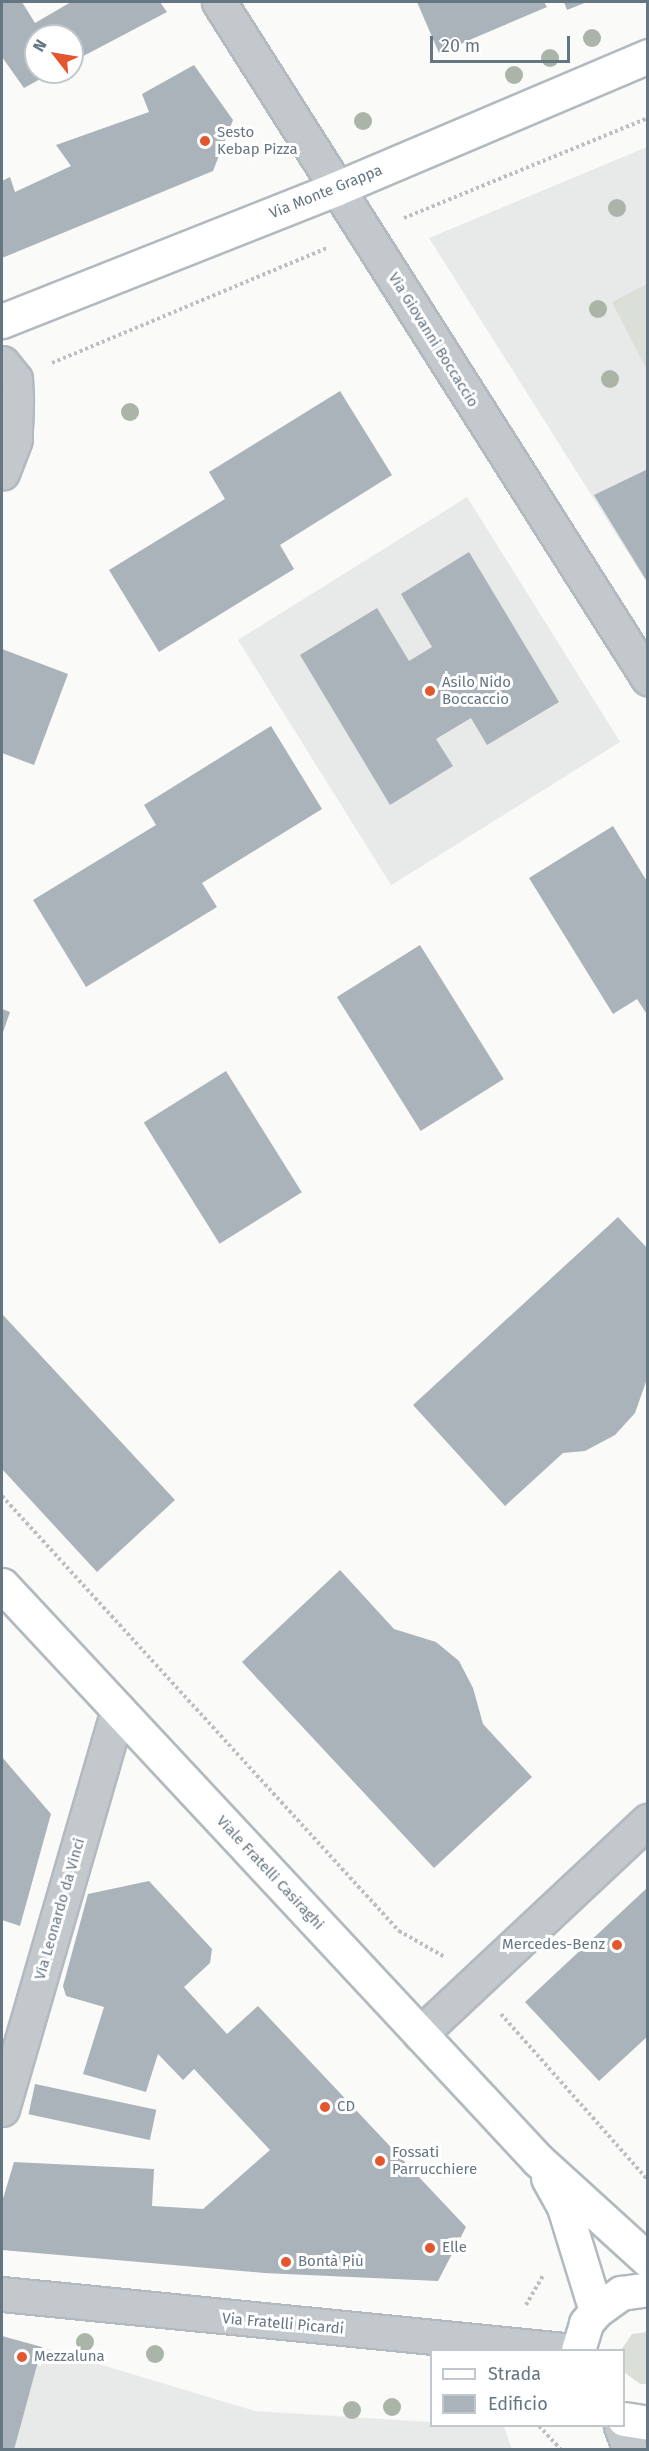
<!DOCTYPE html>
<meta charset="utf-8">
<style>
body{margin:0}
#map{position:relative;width:649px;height:2451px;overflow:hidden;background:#fafaf8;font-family:"Fira Sans",sans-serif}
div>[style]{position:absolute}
.built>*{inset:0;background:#e8e9e9;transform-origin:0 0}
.green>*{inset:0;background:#dadfd7}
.building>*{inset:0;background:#aab3b9;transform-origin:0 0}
.path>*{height:4px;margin-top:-2px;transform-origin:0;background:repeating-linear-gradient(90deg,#bbbfc2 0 3px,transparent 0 6px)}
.roads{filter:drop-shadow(2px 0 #b3babf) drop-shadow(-2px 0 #b3babf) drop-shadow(0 2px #b3babf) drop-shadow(0 -2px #b3babf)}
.street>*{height:33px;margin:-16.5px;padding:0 16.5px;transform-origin:16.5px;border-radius:16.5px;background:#c3c8cc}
.secondary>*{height:33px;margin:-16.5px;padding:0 16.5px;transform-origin:16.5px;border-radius:16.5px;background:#fff}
.trees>*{width:18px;height:18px;margin:-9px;border-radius:50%;background:#aab4a7}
.dots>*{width:16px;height:16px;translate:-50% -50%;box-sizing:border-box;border:3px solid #fff;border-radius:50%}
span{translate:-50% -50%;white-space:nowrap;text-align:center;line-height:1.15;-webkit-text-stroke:6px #fff;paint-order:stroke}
.poi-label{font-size:15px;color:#657683}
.left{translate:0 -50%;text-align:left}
.right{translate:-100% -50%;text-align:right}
.street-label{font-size:15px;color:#657683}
.frame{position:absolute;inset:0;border:3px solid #657683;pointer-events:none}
.legend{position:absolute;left:430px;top:2349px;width:195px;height:78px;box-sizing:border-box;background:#fff;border:2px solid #c1c8cd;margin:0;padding:8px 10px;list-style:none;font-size:18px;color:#657683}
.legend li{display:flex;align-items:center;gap:12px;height:30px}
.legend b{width:30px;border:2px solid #c1c8cd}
.north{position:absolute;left:24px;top:24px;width:60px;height:60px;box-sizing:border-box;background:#fff;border:2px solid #c1c8cd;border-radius:50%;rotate:301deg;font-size:16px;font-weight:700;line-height:24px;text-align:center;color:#657683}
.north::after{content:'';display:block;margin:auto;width:21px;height:27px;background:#e4572e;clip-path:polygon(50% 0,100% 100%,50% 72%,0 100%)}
.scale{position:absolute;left:430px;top:36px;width:140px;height:27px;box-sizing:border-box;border:3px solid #657683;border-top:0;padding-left:8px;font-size:18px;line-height:21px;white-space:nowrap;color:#657683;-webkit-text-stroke:4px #fff;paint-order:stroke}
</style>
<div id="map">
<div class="built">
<div style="clip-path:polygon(647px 147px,647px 583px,429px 238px)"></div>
<div style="left:467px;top:497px;width:289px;height:270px;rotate:58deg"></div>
<div style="clip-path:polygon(42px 2347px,255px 2411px,431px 2422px,432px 2426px,504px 2427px,512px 2449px,14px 2450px)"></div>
</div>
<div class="green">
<div style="clip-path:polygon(647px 284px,647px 370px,612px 302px)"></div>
<div style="clip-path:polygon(647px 2332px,647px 2384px,640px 2384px,624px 2372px,621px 2350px,632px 2334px)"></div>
</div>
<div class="building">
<div style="clip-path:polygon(2px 2px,22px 2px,35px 23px,71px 2px,160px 2px,167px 12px,72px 62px,72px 36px,36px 36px,36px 72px,53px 72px,24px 88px,2px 57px)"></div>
<div style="clip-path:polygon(417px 2px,544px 2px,547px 7px,439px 53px)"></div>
<div style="clip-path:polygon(564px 2px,587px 2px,567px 10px)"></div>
<div style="clip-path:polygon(194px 65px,233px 120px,213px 171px,2px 258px,2px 181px,10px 177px,15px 192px,71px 166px,56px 145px,149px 112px,142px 94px)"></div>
<div style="clip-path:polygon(340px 391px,392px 475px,280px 545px,294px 569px,159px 652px,109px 570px,225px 499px,209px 472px)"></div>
<div style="clip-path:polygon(648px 469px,648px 583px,594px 495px)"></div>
<div style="clip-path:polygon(469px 552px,559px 702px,487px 745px,471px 718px,436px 739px,453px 766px,390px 805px,300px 655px,377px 608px,409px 661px,432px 647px,401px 594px)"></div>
<div style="clip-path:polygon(2px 649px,68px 674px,34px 765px,2px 753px)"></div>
<div style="clip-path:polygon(271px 726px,322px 809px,202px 883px,217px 907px,86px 987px,33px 900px,156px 825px,144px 805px)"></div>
<div style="clip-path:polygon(613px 826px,648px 883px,648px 1016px,637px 999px,613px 1014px,529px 878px)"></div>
<div style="left:420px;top:945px;width:158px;height:98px;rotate:58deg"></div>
<div style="clip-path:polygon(2px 1009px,10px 1012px,2px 1035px)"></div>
<div style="left:226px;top:1071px;width:143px;height:97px;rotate:58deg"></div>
<div style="clip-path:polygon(618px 1217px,648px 1249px,648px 1376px,635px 1413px,615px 1435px,585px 1451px,563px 1453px,505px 1506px,413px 1405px)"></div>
<div style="clip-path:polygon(3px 1315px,175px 1500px,97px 1572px,2px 1469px)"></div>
<div style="clip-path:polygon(340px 1570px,394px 1629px,436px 1642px,459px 1661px,473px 1688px,483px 1724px,532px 1777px,434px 1868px,242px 1662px)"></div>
<div style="clip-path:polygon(2px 1757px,51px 1814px,20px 1926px,2px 1920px)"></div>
<div style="clip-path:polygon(149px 1881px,212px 1949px,210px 1963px,184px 1987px,227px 2034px,258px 2006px,466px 2227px,438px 2281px,264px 2273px,2px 2250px,2px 2202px,14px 2162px,154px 2169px,152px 2206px,203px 2209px,270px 2150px,194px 2069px,183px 2080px,158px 2054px,146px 2092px,83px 2074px,104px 2007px,66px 1996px,63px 1986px,88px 1894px)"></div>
<div style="clip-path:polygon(648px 1887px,648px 2036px,599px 2081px,525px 2002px)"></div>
<div style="left:35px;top:2084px;width:124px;height:31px;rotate:12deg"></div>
<div style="clip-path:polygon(2px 2336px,42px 2347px,14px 2450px,2px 2450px)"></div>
</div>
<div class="path">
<div style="left:404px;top:218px;width:264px;rotate:-22.3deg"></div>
<div style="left:52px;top:363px;width:298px;rotate:-22.7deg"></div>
<div style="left:2px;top:1496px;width:589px;rotate:47.62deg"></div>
<div style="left:399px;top:1931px;width:51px;rotate:29.6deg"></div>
<div style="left:501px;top:2014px;width:222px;rotate:48.5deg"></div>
<div style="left:526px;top:2305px;width:34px;rotate:-60deg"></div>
<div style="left:539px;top:2426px;width:33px;rotate:47deg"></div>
</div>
<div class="roads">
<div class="street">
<div style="left:219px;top:2px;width:801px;rotate:57.6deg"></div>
<div style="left:2px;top:363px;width:21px;rotate:51deg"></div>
<div style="left:15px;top:379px;width:22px;rotate:87deg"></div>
<div style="left:16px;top:401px;width:38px;rotate:92deg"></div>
<div style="left:15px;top:439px;width:36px;rotate:111deg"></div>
<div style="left:420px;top:2034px;width:312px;rotate:-43.1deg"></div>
<div style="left:2px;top:2109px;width:416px;rotate:-73.8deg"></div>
<div style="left:2px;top:2294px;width:565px;rotate:5.69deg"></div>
<div style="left:621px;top:2426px;width:26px;rotate:69deg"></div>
</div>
<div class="secondary">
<div style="left:2px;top:321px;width:358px;rotate:-21.6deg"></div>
<div style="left:335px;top:189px;width:340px;rotate:-23deg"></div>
<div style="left:2px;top:1585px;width:786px;rotate:47.01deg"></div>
<div style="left:538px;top:2160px;width:149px;rotate:42.3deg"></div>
<div style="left:548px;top:2178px;width:33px;rotate:61deg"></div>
<div style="left:564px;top:2207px;width:109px;rotate:72.9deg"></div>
<div style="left:578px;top:2350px;width:28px;rotate:-73deg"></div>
<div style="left:586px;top:2323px;width:16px;rotate:-50deg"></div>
<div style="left:596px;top:2311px;width:31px;rotate:-36deg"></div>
<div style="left:621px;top:2293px;width:27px;rotate:-8deg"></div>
<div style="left:624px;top:2419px;width:24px;rotate:9deg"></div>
</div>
</div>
<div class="trees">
<div style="left:592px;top:38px"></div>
<div style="left:550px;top:58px"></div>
<div style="left:514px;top:75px"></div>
<div style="left:363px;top:121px"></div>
<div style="left:617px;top:208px"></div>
<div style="left:598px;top:309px"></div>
<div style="left:610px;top:379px"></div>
<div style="left:130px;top:412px"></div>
<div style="left:85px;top:2342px"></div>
<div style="left:155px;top:2354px"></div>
<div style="left:392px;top:2407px"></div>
<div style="left:352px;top:2410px"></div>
</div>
<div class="dots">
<div style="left:205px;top:141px;background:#e4572e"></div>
<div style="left:430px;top:691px;background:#e4572e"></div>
<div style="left:617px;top:1945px;background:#e4572e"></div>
<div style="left:325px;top:2107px;background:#e4572e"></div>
<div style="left:380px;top:2161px;background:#e4572e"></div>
<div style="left:430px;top:2248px;background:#e4572e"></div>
<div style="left:286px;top:2262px;background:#e4572e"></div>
<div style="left:22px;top:2357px;background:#e4572e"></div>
</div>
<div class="poi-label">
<span class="left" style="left:217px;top:141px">Sesto<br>Kebap Pizza</span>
<span class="left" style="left:442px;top:691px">Asilo Nido<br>Boccaccio</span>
<span class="right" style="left:605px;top:1945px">Mercedes-Benz</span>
<span class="left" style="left:337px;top:2107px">CD</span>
<span class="left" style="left:392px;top:2161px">Fossati<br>Parrucchiere</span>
<span class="left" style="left:442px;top:2248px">Elle</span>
<span class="left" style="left:298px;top:2262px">Bontà Più</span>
<span class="left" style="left:34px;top:2357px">Mezzaluna</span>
</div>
<div class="street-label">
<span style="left:326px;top:192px;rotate:-22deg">Via Monte Grappa</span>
<span style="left:433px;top:340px;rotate:58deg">Via Giovanni Boccaccio</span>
<span style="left:270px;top:1873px;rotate:47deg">Viale Fratelli Casiraghi</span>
<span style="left:60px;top:1909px;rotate:-74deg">Via Leonardo da Vinci</span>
<span style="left:283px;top:2324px;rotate:5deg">Via Fratelli Picardi</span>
</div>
<div class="frame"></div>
<ul class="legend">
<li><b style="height:8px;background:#fff"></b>Strada</li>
<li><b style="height:16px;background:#aab3b9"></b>Edificio</li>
</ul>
<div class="north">N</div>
<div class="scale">20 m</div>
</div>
